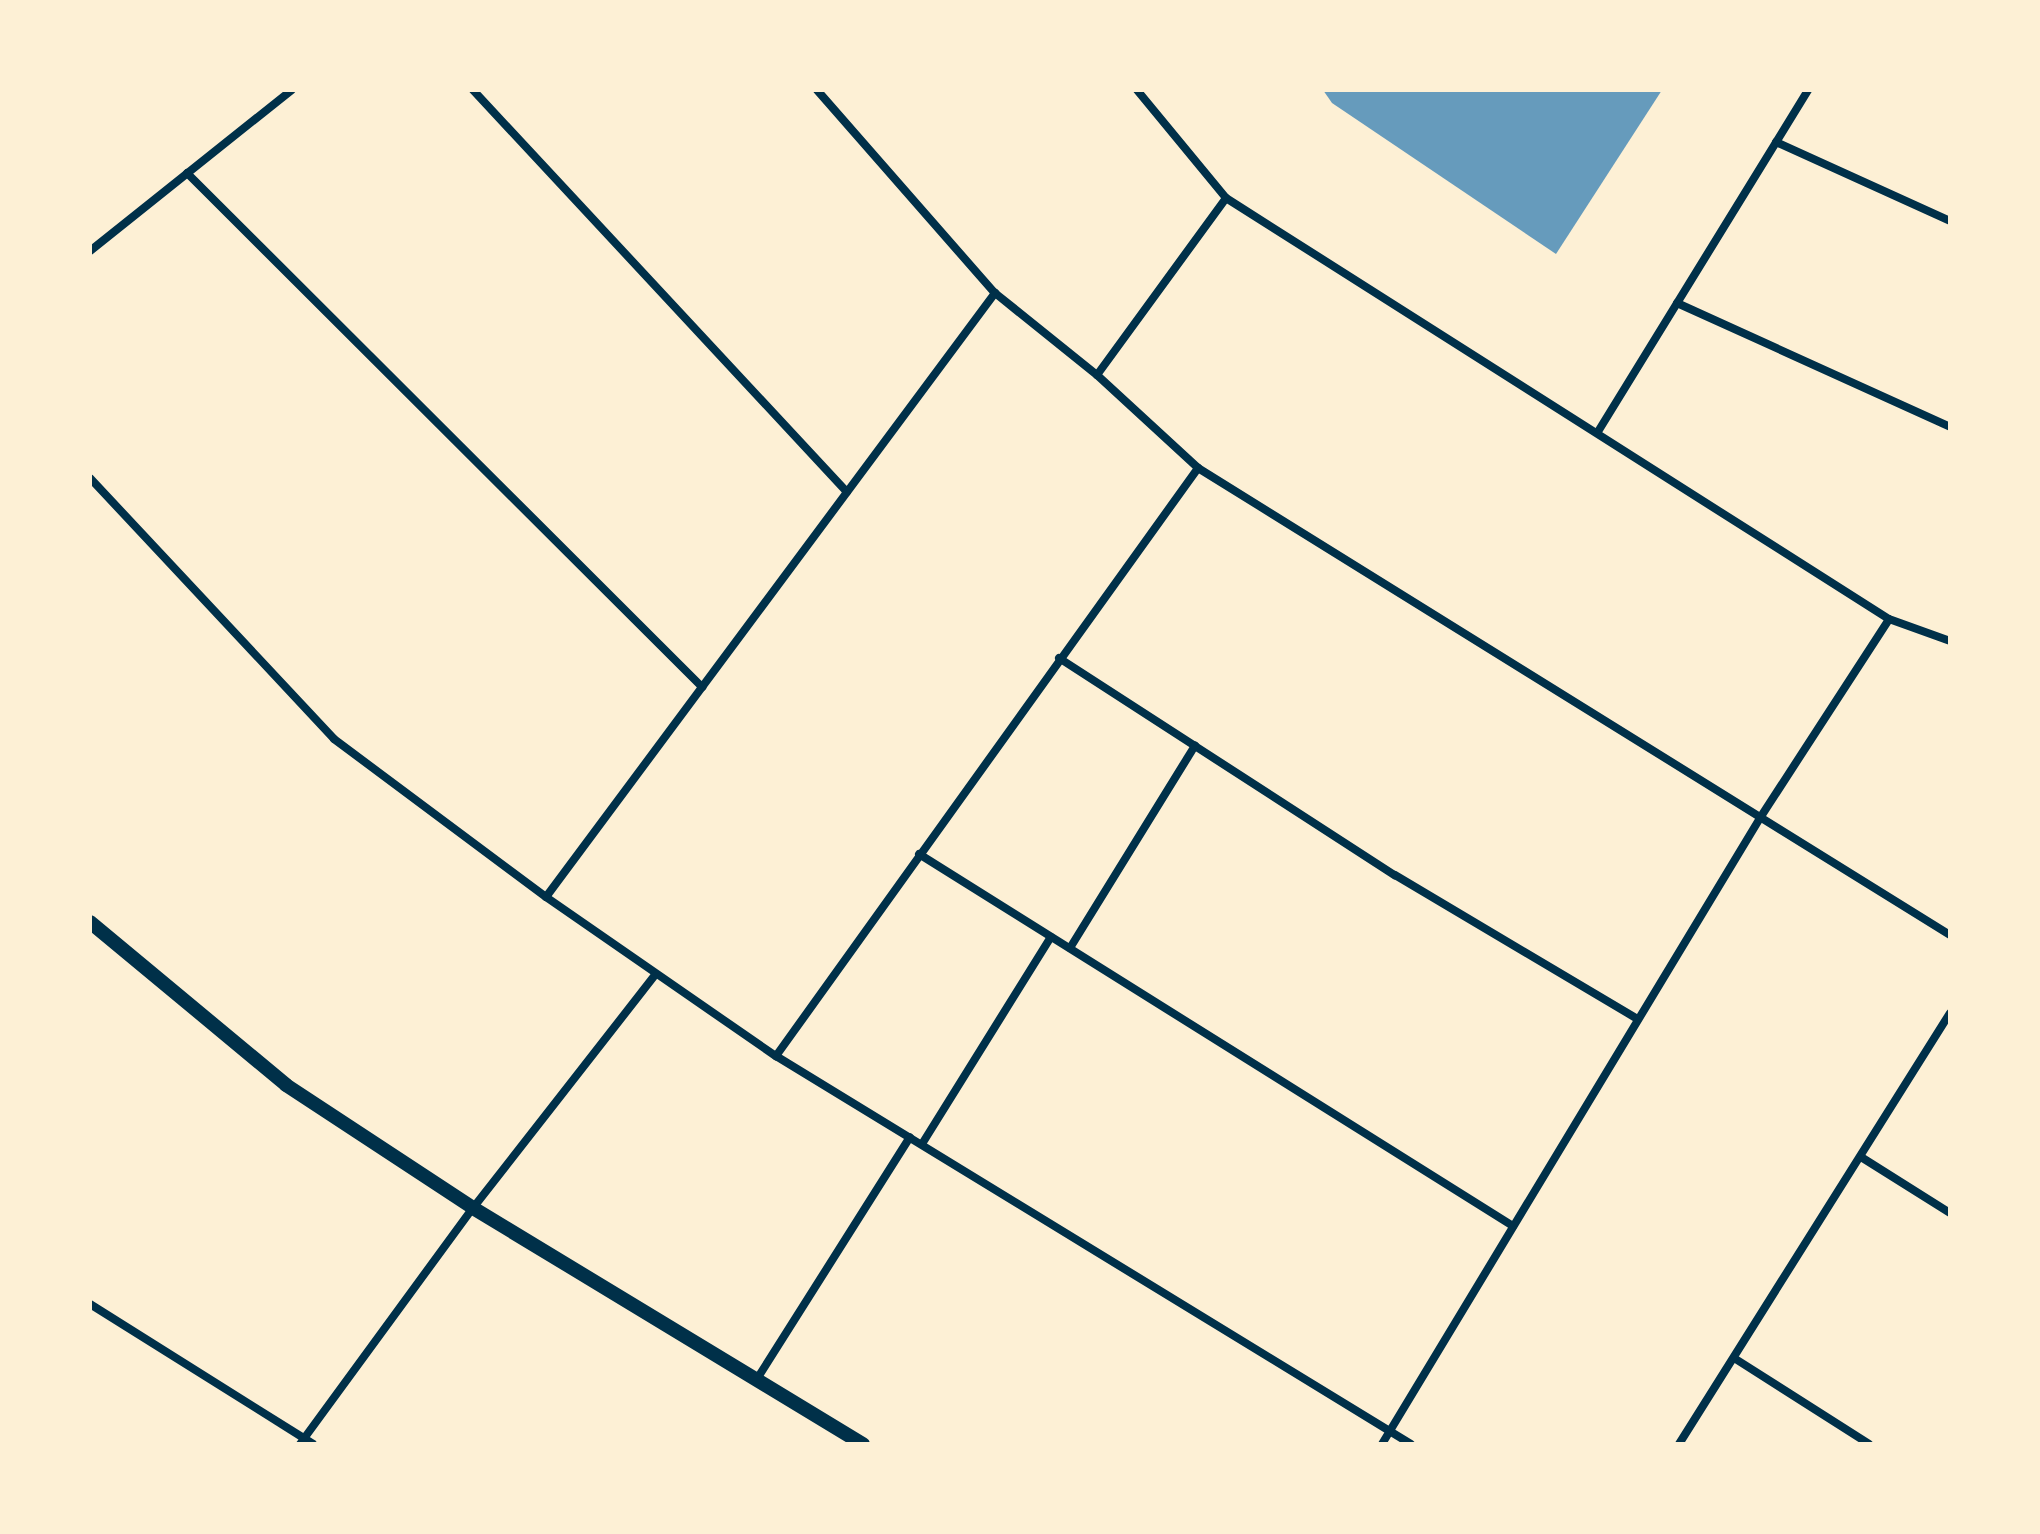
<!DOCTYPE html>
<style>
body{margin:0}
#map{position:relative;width:2040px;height:1534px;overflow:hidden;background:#fdf0d5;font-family:Arial,sans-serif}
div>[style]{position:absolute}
.water>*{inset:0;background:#669bbc}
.minor>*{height:8px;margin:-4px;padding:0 4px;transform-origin:4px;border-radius:4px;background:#003049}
.tertiary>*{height:14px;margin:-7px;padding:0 7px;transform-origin:7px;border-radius:7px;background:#003049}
span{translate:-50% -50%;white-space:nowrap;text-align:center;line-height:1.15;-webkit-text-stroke:8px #fdf0d5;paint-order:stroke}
.frame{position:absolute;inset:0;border:92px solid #fdf0d5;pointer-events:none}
</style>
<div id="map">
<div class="water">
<div style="clip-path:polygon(1323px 90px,1662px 90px,1556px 254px,1332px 103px)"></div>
</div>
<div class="minor">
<div style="left:473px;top:90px;width:549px;rotate:47.07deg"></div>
<div style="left:817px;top:90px;width:270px;rotate:48.8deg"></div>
<div style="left:995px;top:293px;width:131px;rotate:38.8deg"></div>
<div style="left:1097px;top:375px;width:137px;rotate:42.6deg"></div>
<div style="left:1198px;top:468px;width:885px;rotate:31.84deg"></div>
<div style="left:1137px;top:90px;width:140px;rotate:50.5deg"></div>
<div style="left:1226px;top:198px;width:785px;rotate:32.42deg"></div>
<div style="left:1889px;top:619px;width:65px;rotate:19.8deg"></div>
<div style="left:1776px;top:142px;width:191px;rotate:24.4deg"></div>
<div style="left:187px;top:173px;width:728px;rotate:44.94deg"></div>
<div style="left:90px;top:251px;width:258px;rotate:-38.6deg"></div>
<div style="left:1677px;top:303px;width:300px;rotate:24.4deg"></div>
<div style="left:1097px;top:375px;width:219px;rotate:-53.9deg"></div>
<div style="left:1599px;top:430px;width:399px;rotate:-58.4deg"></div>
<div style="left:90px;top:478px;width:357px;rotate:46.9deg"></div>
<div style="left:334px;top:739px;width:264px;rotate:36.7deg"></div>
<div style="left:546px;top:897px;width:280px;rotate:34.7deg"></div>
<div style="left:776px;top:1056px;width:744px;rotate:31.43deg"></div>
<div style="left:1059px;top:658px;width:400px;rotate:32.9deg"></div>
<div style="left:1395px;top:875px;width:282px;rotate:30.7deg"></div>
<div style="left:919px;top:854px;width:701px;rotate:32.06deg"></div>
<div style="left:546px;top:897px;width:753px;rotate:-53.37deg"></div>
<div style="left:1070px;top:948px;width:238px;rotate:-58.3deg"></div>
<div style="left:776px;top:1056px;width:724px;rotate:-54.33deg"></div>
<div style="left:922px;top:1144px;width:244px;rotate:-58.1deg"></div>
<div style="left:1861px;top:1157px;width:105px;rotate:32.2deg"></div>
<div style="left:90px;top:1304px;width:263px;rotate:32.1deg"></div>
<div style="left:1734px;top:1358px;width:160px;rotate:32.5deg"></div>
<div style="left:757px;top:1379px;width:286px;rotate:-57.7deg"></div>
<div style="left:300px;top:1444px;width:293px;rotate:-53.8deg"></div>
<div style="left:473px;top:1208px;width:294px;rotate:-52deg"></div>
<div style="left:1382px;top:1444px;width:731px;rotate:-58.87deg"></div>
<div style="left:1760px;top:818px;width:237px;rotate:-57deg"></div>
<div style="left:1679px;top:1444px;width:509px;rotate:-57.84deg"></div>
</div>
<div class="tertiary">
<div style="left:90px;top:922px;width:255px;rotate:39.7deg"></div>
<div style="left:286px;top:1085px;width:224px;rotate:33.3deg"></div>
<div style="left:473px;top:1208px;width:456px;rotate:31.2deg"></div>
</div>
<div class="frame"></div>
</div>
